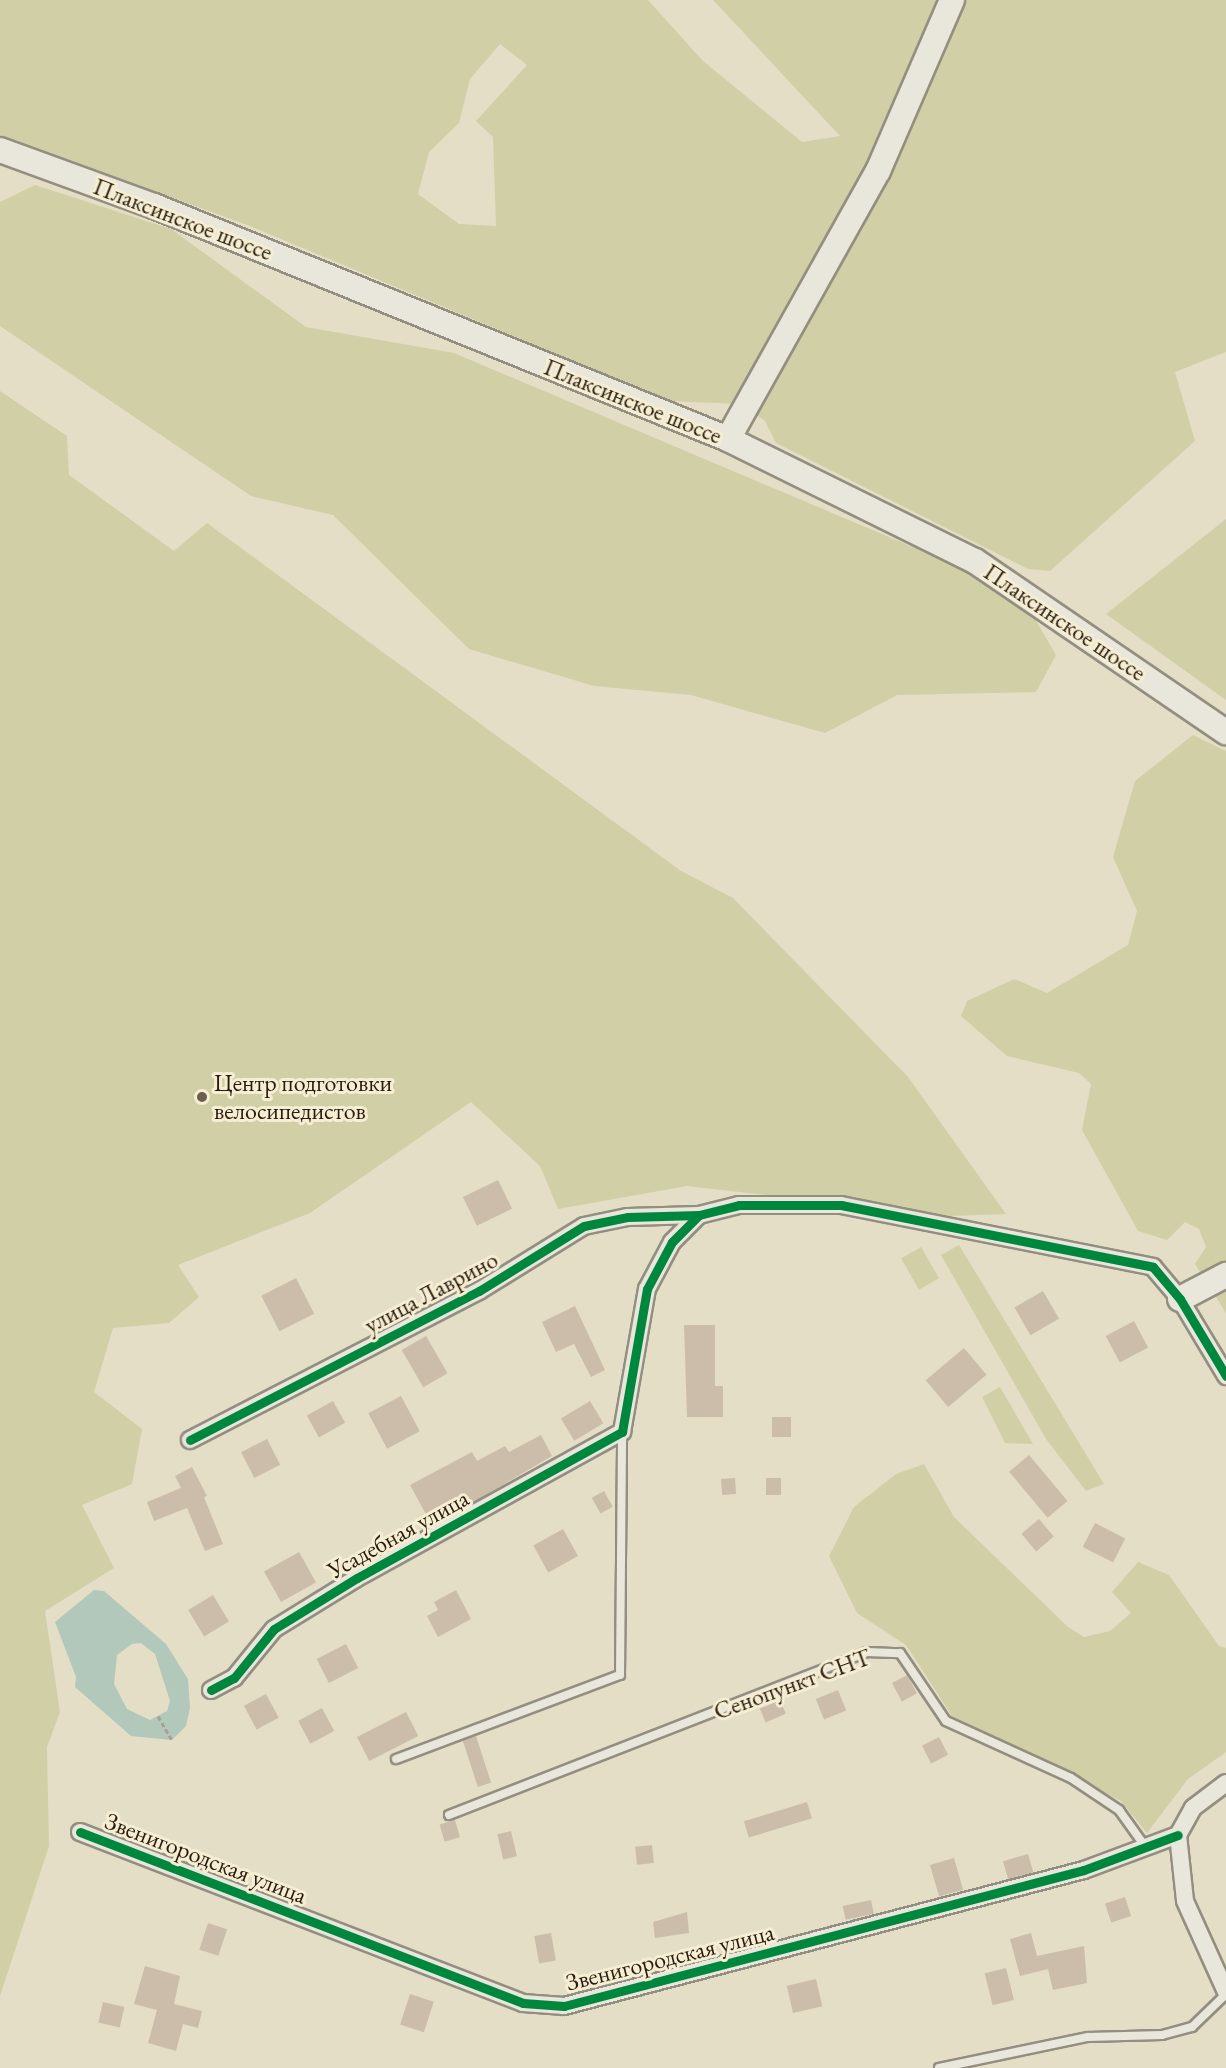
<!DOCTYPE html>
<meta charset="utf-8">
<style>
body{margin:0}
#map{position:relative;width:1226px;height:2068px;overflow:hidden;background:#e4dec7;font-family:"EB Garamond",serif}
div>[style]{position:absolute}
.green>*{inset:0;background:#d1cfa6;transform-origin:0 0}
.water>*{inset:0;background:#b2c8bb}
.building>*{inset:0;background:#ccbdaa;transform-origin:0 0}
.path>*{height:3px;margin-top:-1.5px;transform-origin:0;background:repeating-linear-gradient(90deg,#a5a197 0 4.5px,transparent 0 7.5px)}
.roads{filter:drop-shadow(2px 0 #938e80) drop-shadow(-2px 0 #938e80) drop-shadow(0 2px #938e80) drop-shadow(0 -2px #938e80)}
.lane>*{height:8px;margin:-4px;padding:0 4px;transform-origin:4px;border-radius:4px;background:#e9e6db}
.street>*{height:16px;margin:-8px;padding:0 8px;transform-origin:8px;border-radius:8px;background:#e9e6db}
.secondary>*{height:24px;margin:-12px;padding:0 12px;transform-origin:12px;border-radius:12px;background:#e9e6db}
.cycleway>*{height:9px;margin:-4.5px;padding:0 4.5px;transform-origin:4.5px;border-radius:4.5px;background:#00873e}
.dots>*{width:16px;height:16px;translate:-50% -50%;box-sizing:border-box;border:3px solid #f6eed2;border-radius:50%}
span{translate:-50% -50%;white-space:nowrap;text-align:center;line-height:1.15;-webkit-text-stroke:6px #f6eed2;paint-order:stroke}
.street-label{font-size:24px;color:#291b10}
.poi-label{font-size:24px;color:#291b10}
.left{translate:0 -50%;text-align:left}
</style>
<div id="map">
<div class="green">
<div style="clip-path:polygon(evenodd,0 0,648px 0,703px 61px,802px 142px,840px 136px,713px 0,1226px 0,1226px 352px,1175px 372px,1195px 441px,1050px 571px,1028px 569px,776px 443px,765px 421px,740px 404px,669px 401px,250px 226px,0 135px,0 0,500px 44px,527px 65px,476px 121px,493px 137px,496px 226px,459px 224px,418px 194px,429px 152px,459px 123px,470px 79px,500px 44px)"></div>
<div style="clip-path:polygon(35px 185px,171px 229px,306px 327px,454px 353px,967px 570px,1035px 619px,1056px 655px,1036px 692px,897px 695px,825px 733px,691px 695px,594px 686px,469px 649px,333px 515px,251px 496px,0 326px,0 202px)"></div>
<div style="clip-path:polygon(0 391px,67px 436px,69px 475px,174px 551px,207px 523px,681px 871px,733px 898px,908px 1077px,1006px 1214px,951px 1216px,687px 1186px,558px 1209px,540px 1166px,471px 1102px,310px 1213px,178px 1265px,199px 1297px,169px 1323px,113px 1328px,94px 1392px,142px 1429px,132px 1484px,82px 1505px,114px 1568px,45px 1611px,60px 1712px,47px 1747px,49px 1846px,0 1996px)"></div>
<div style="clip-path:polygon(1226px 519px,1226px 700px,1106px 614px)"></div>
<div style="clip-path:polygon(1193px 735px,1226px 751px,1226px 1313px,1195px 1264px,1206px 1247px,1199px 1229px,1185px 1222px,1167px 1240px,1138px 1231px,1082px 1130px,1091px 1084px,1079px 1073px,1007px 1056px,961px 1016px,967px 1001px,1014px 979px,1047px 993px,1128px 945px,1137px 911px,1113px 857px,1135px 781px)"></div>
<div style="clip-path:polygon(959px 1245px,1104px 1484px,1086px 1491px,1046px 1439px,941px 1255px)"></div>
<div style="left:921px;top:1247px;width:36px;height:23px;rotate:60deg"></div>
<div style="clip-path:polygon(1000px 1387px,1033px 1444px,1005px 1443px,982px 1397px)"></div>
<div style="clip-path:polygon(924px 1464px,954px 1517px,1068px 1627px,1084px 1637px,1110px 1631px,1131px 1613px,1112px 1592px,1138px 1562px,1169px 1575px,1219px 1646px,1226px 1648px,1226px 1752px,1188px 1779px,1147px 1833px,1121px 1801px,952px 1716px,906px 1645px,857px 1613px,829px 1556px,854px 1507px,896px 1474px)"></div>
</div>
<div class="water">
<div style="clip-path:polygon(evenodd,94px 1590px,104px 1591px,166px 1644px,188px 1679px,190px 1708px,186px 1726px,172px 1740px,131px 1736px,75px 1687px,76px 1677px,55px 1622px,94px 1590px,141px 1643px,155px 1654px,170px 1701px,167px 1711px,150px 1720px,127px 1709px,114px 1684px,117px 1655px,132px 1644px,141px 1643px)"></div>
</div>
<div class="building">
<div style="left:498px;top:1180px;width:32px;height:39px;rotate:64deg"></div>
<div style="left:296px;top:1278px;width:40px;height:39px;rotate:63deg"></div>
<div style="left:1043px;top:1291px;width:32px;height:33px;rotate:60deg"></div>
<div style="clip-path:polygon(575px 1306px,605px 1370px,591px 1377px,574px 1344px,556px 1352px,542px 1322px)"></div>
<div style="left:1134px;top:1321px;width:30px;height:32px;rotate:62deg"></div>
<div style="clip-path:polygon(684px 1325px,715px 1325px,715px 1386px,723px 1386px,723px 1417px,687px 1417px)"></div>
<div style="left:426px;top:1336px;width:43px;height:28px;rotate:60deg"></div>
<div style="left:964px;top:1348px;width:35px;height:50px;rotate:50deg"></div>
<div style="left:401px;top:1396px;width:40px;height:37px;rotate:62deg"></div>
<div style="left:333px;top:1401px;width:25px;height:30px;rotate:61deg"></div>
<div style="left:590px;top:1401px;width:26px;height:34px;rotate:59deg"></div>
<div style="left:772px;top:1417px;width:19px;height:20px"></div>
<div style="clip-path:polygon(541px 1435px,552px 1456px,472px 1503px,468px 1496px,428px 1518px,410px 1485px,472px 1452px,477px 1461px,505px 1446px,509px 1452px)"></div>
<div style="left:267px;top:1439px;width:29px;height:29px;rotate:63deg"></div>
<div style="left:1029px;top:1455px;width:60px;height:26px;rotate:50deg"></div>
<div style="clip-path:polygon(192px 1467px,207px 1496px,204px 1497px,223px 1544px,205px 1551px,187px 1508px,154px 1521px,147px 1502px,181px 1488px,175px 1476px)"></div>
<div style="left:735px;top:1478px;width:16px;height:14px;rotate:86deg"></div>
<div style="left:766px;top:1478px;width:15px;height:17px"></div>
<div style="left:604px;top:1491px;width:18px;height:14px;rotate:61deg"></div>
<div style="left:1039px;top:1519px;width:23px;height:23px;rotate:50deg"></div>
<div style="left:1095px;top:1523px;width:34px;height:27px;rotate:27deg"></div>
<div style="left:563px;top:1529px;width:31px;height:34px;rotate:61deg"></div>
<div style="left:299px;top:1552px;width:35px;height:40px;rotate:61deg"></div>
<div style="clip-path:polygon(456px 1590px,471px 1619px,438px 1637px,427px 1616px,438px 1610px,434px 1602px)"></div>
<div style="left:213px;top:1595px;width:31px;height:29px;rotate:59deg"></div>
<div style="left:346px;top:1644px;width:27px;height:33px;rotate:63deg"></div>
<div style="left:907px;top:1675px;width:21px;height:17px;rotate:62deg"></div>
<div style="left:838px;top:1690px;width:22px;height:24px;rotate:68deg"></div>
<div style="left:266px;top:1694px;width:27px;height:25px;rotate:62deg"></div>
<div style="left:780px;top:1700px;width:15px;height:22px;rotate:67deg"></div>
<div style="left:322px;top:1708px;width:26px;height:27px;rotate:62deg"></div>
<div style="left:406px;top:1712px;width:27px;height:55px;rotate:63deg"></div>
<div style="left:476px;top:1736px;width:49px;height:14px;rotate:72deg"></div>
<div style="left:939px;top:1737px;width:20px;height:19px;rotate:63deg"></div>
<div style="left:807px;top:1802px;width:17px;height:66px;rotate:73deg"></div>
<div style="left:455px;top:1820px;width:18px;height:16px;rotate:74deg"></div>
<div style="left:511px;top:1831px;width:26px;height:14px;rotate:77deg"></div>
<div style="left:652px;top:1845px;width:18px;height:17px;rotate:84deg"></div>
<div style="left:1028px;top:1854px;width:19px;height:26px;rotate:74deg"></div>
<div style="left:954px;top:1858px;width:33px;height:25px;rotate:74deg"></div>
<div style="left:1125px;top:1897px;width:20px;height:21px;rotate:72deg"></div>
<div style="left:871px;top:1900px;width:14px;height:29px;rotate:78deg"></div>
<div style="clip-path:polygon(687px 1912px,689px 1933px,655px 1938px,653px 1922px)"></div>
<div style="left:208px;top:1923px;width:20px;height:28px;rotate:18deg"></div>
<div style="left:551px;top:1933px;width:28px;height:17px;rotate:80deg"></div>
<div style="clip-path:polygon(1031px 1933px,1037px 1956px,1084px 1946px,1087px 1983px,1053px 1990px,1048px 1969px,1020px 1976px,1010px 1939px)"></div>
<div style="clip-path:polygon(145px 1966px,180px 1976px,174px 2004px,202px 2011px,198px 2028px,183px 2024px,176px 2051px,148px 2043px,157px 2010px,134px 2004px)"></div>
<div style="left:1006px;top:1968px;width:33px;height:22px;rotate:76deg"></div>
<div style="left:816px;top:1979px;width:28px;height:30px;rotate:77deg"></div>
<div style="left:410px;top:1994px;width:25px;height:32px;rotate:18deg"></div>
<div style="left:103px;top:2002px;width:22px;height:21px;rotate:13deg"></div>
</div>
<div class="path">
<div style="left:158px;top:1716px;width:28px;rotate:60deg"></div>
</div>
<div class="roads">
<div class="lane">
<div style="left:396px;top:1759px;width:239px;rotate:-20.6deg"></div>
<div style="left:620px;top:1675px;width:243px;rotate:-89.5deg"></div>
<div style="left:449px;top:1815px;width:449px;rotate:-21.3deg"></div>
<div style="left:867px;top:1652px;width:33px;rotate:2deg"></div>
<div style="left:900px;top:1653px;width:82px;rotate:55.9deg"></div>
<div style="left:946px;top:1721px;width:137px;rotate:24.5deg"></div>
<div style="left:1071px;top:1778px;width:58px;rotate:33.7deg"></div>
<div style="left:1119px;top:1810px;width:48px;rotate:54.3deg"></div>
<div style="left:939px;top:2068px;width:152px;rotate:-11.8deg"></div>
<div style="left:1088px;top:2037px;width:74px;rotate:-1.5deg"></div>
<div style="left:1162px;top:2035px;width:31px;rotate:-15deg"></div>
<div style="left:1192px;top:2027px;width:47px;rotate:-44.1deg"></div>
</div>
<div class="street">
<div style="left:190px;top:1440px;width:325px;rotate:-27.3deg"></div>
<div style="left:479px;top:1291px;width:123px;rotate:-31.8deg"></div>
<div style="left:584px;top:1226px;width:45px;rotate:-11.6deg"></div>
<div style="left:628px;top:1217px;width:71px;rotate:-1.6deg"></div>
<div style="left:211px;top:1690px;width:26px;rotate:-28deg"></div>
<div style="left:234px;top:1678px;width:63px;rotate:-50.8deg"></div>
<div style="left:274px;top:1629px;width:97px;rotate:-31.6deg"></div>
<div style="left:357px;top:1578px;width:303px;rotate:-28.9deg"></div>
<div style="left:622px;top:1432px;width:145px;rotate:-80.1deg"></div>
<div style="left:647px;top:1289px;width:53px;rotate:-62deg"></div>
<div style="left:672px;top:1242px;width:38px;rotate:-45deg"></div>
<div style="left:699px;top:1215px;width:41px;rotate:-14deg"></div>
<div style="left:739px;top:1205px;width:102px"></div>
<div style="left:841px;top:1205px;width:318px;rotate:11.2deg"></div>
<div style="left:1153px;top:1267px;width:42px;rotate:49.8deg"></div>
<div style="left:1180px;top:1299px;width:90px;rotate:59.1deg"></div>
<div style="left:1226px;top:1783px;width:41px;rotate:142.9deg"></div>
<div style="left:1193px;top:1808px;width:31px;rotate:119deg"></div>
<div style="left:1178px;top:1835px;width:66px;rotate:83.9deg"></div>
<div style="left:1185px;top:1901px;width:100px;rotate:65.7deg"></div>
<div style="left:80px;top:1832px;width:475px;rotate:21.1deg"></div>
<div style="left:523px;top:2003px;width:41px;rotate:4.2deg"></div>
<div style="left:564px;top:2006px;width:537px;rotate:-14.66deg"></div>
<div style="left:1084px;top:1870px;width:100px;rotate:-20.4deg"></div>
</div>
<div class="secondary">
<div style="left:0;top:150px;width:164px;rotate:20deg"></div>
<div style="left:154px;top:206px;width:619px;rotate:22.09deg"></div>
<div style="left:728px;top:439px;width:275px;rotate:26.3deg"></div>
<div style="left:975px;top:561px;width:304px;rotate:34.3deg"></div>
<div style="left:728px;top:439px;width:307px;rotate:-60.8deg"></div>
<div style="left:878px;top:171px;width:186px;rotate:-66.6deg"></div>
<div style="left:1180px;top:1299px;width:52px;rotate:-27.6deg"></div>
</div>
</div>
<div class="cycleway">
<div style="left:190px;top:1440px;width:325px;rotate:-27.3deg"></div>
<div style="left:479px;top:1291px;width:123px;rotate:-31.8deg"></div>
<div style="left:584px;top:1226px;width:45px;rotate:-11.6deg"></div>
<div style="left:628px;top:1217px;width:71px;rotate:-1.6deg"></div>
<div style="left:211px;top:1690px;width:26px;rotate:-28deg"></div>
<div style="left:234px;top:1678px;width:63px;rotate:-50.8deg"></div>
<div style="left:274px;top:1629px;width:97px;rotate:-31.6deg"></div>
<div style="left:357px;top:1578px;width:303px;rotate:-28.9deg"></div>
<div style="left:622px;top:1432px;width:145px;rotate:-80.1deg"></div>
<div style="left:647px;top:1289px;width:53px;rotate:-62deg"></div>
<div style="left:672px;top:1242px;width:38px;rotate:-45deg"></div>
<div style="left:699px;top:1215px;width:41px;rotate:-14deg"></div>
<div style="left:739px;top:1205px;width:102px"></div>
<div style="left:841px;top:1205px;width:318px;rotate:11.2deg"></div>
<div style="left:1153px;top:1267px;width:42px;rotate:49.8deg"></div>
<div style="left:1180px;top:1299px;width:90px;rotate:59.1deg"></div>
<div style="left:80px;top:1832px;width:475px;rotate:21.1deg"></div>
<div style="left:523px;top:2003px;width:41px;rotate:4.2deg"></div>
<div style="left:564px;top:2006px;width:537px;rotate:-14.66deg"></div>
<div style="left:1084px;top:1870px;width:100px;rotate:-20.4deg"></div>
</div>
<div class="dots">
<div style="left:202px;top:1097px;background:#6a5f50"></div>
</div>
<div class="street-label">
<span style="left:183px;top:219px;rotate:21deg">Плаксинское шоссе</span>
<span style="left:633px;top:401px;rotate:22deg">Плаксинское шоссе</span>
<span style="left:1065px;top:622px;rotate:34deg">Плаксинское шоссе</span>
<span style="left:431px;top:1292px;rotate:-28deg">улица Лаврино</span>
<span style="left:398px;top:1534px;rotate:-29deg">Усадебная улица</span>
<span style="left:792px;top:1684px;rotate:-20deg">Сенопункт СНТ</span>
<span style="left:206px;top:1858px;rotate:21deg">Звенигородская улица</span>
<span style="left:670px;top:1957px;rotate:-14deg">Звенигородская улица</span>
</div>
<div class="poi-label">
<span class="left" style="left:214px;top:1097px">Центр подготовки<br>велосипедистов</span>
</div>
</div>
